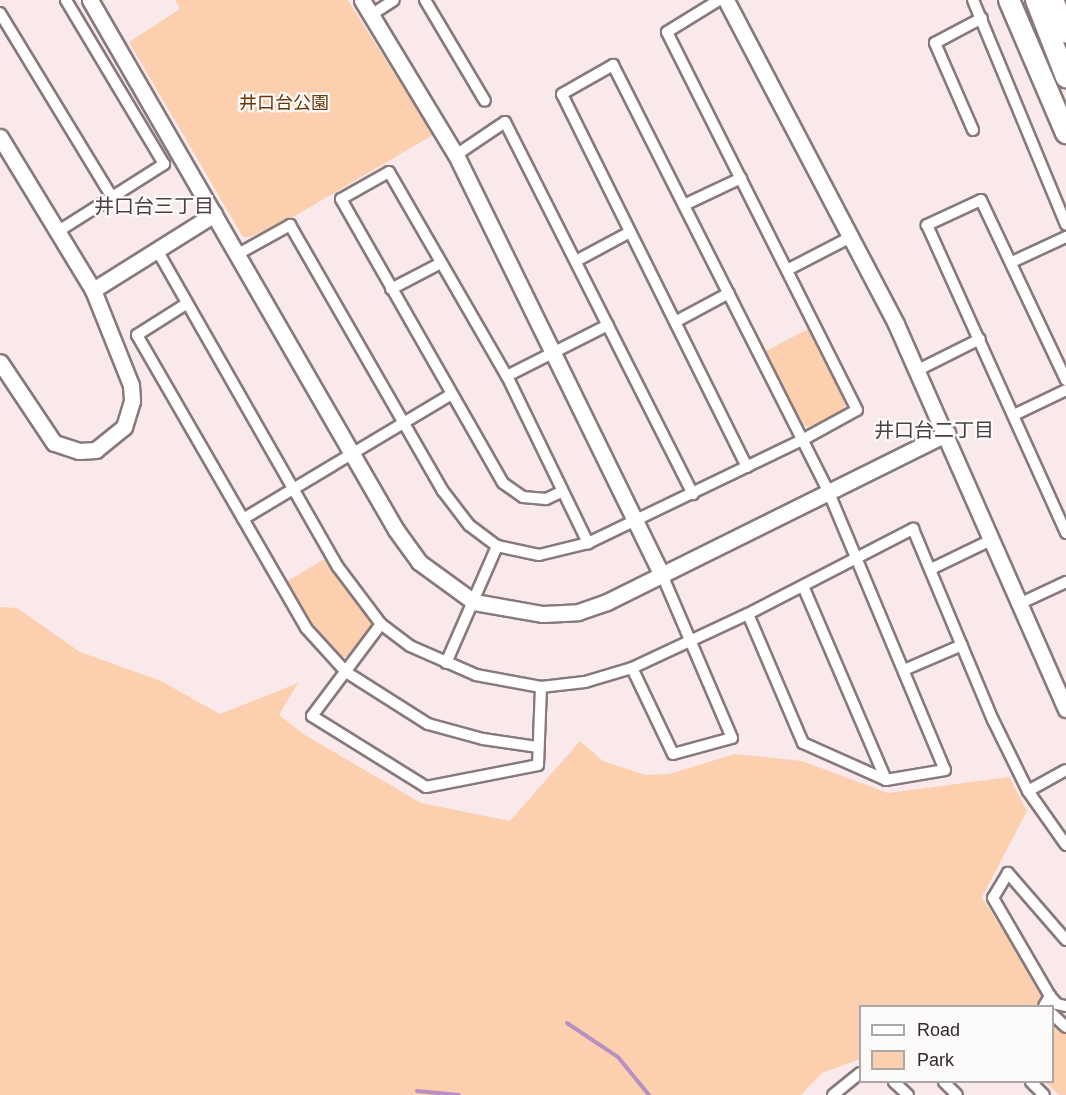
<!DOCTYPE html>
<meta charset="utf-8">
<style>
body{margin:0}
#map{position:relative;width:1066px;height:1095px;overflow:hidden;background:#f9e9eb;font-family:Arial,"Noto Sans JP",sans-serif}
div>[style]{position:absolute}
.green>*{inset:0;background:#fcd0af}
.stream>*{height:4px;margin:-2px;padding:0 2px;transform-origin:2px;border-radius:2px;background:#b790c2}
.roads{filter:drop-shadow(2px 0 #887a7b) drop-shadow(-2px 0 #887a7b) drop-shadow(0 2px #887a7b) drop-shadow(0 -2px #887a7b)}
.street>*{height:10px;margin:-5px;padding:0 5px;transform-origin:5px;border-radius:5px;background:#fff}
.secondary>*{height:15px;margin:-7.5px;padding:0 7.5px;transform-origin:7.5px;border-radius:7.5px;background:#fff}
.highway>*{height:20px;margin:-10px;padding:0 10px;transform-origin:10px;border-radius:10px;background:#fff}
span{translate:-50% -50%;white-space:nowrap;text-align:center;line-height:1.15;-webkit-text-stroke:4.5px #fdfafa;paint-order:stroke}
.park-label{font-size:18px;color:#6a3805}
.neighbourhood-label{font-size:20px;color:#4c3f41}
.legend{position:absolute;left:859px;top:1005px;width:195px;height:78px;box-sizing:border-box;background:#fdfafa;border:2px solid #aba7a7;margin:0;padding:8px 10px;list-style:none;font-size:18px;color:#312a2b}
.legend li{display:flex;align-items:center;gap:12px;height:30px}
.legend b{width:30px;border:2px solid #aba7a7}
</style>
<div id="map">
<div class="green">
<div style="clip-path:polygon(175px 0,348px 0,433px 135px,293px 217px,250px 237px,243px 237px,129px 42px,180px 9px)"></div>
<div style="clip-path:polygon(808px 329px,847px 402px,843px 410px,809px 427px,802px 425px,766px 351px)"></div>
<div style="clip-path:polygon(326px 558px,371px 619px,371px 628px,349px 656px,342px 657px,309px 620px,286px 582px)"></div>
<div style="clip-path:polygon(0 607px,17px 608px,80px 652px,161px 681px,220px 714px,298px 683px,279px 715px,305px 735px,421px 803px,510px 821px,580px 741px,603px 761px,646px 775px,669px 774px,735px 754px,802px 761px,888px 793px,1009px 777px,1027px 811px,982px 897px,1042px 995px,1035px 1006px,860px 1006px,860px 1059px,822px 1073px,801px 1095px,0 1095px)"></div>
<div style="clip-path:polygon(1053px 1022px,1066px 1034px,1066px 1095px,1059px 1095px,1045px 1082px,1052px 1082px)"></div>
</div>
<div class="stream">
<div style="left:567px;top:1023px;width:61px;rotate:33.7deg"></div>
<div style="left:618px;top:1057px;width:49px;rotate:50.8deg"></div>
<div style="left:417px;top:1091px;width:42px;rotate:5.4deg"></div>
</div>
<div class="roads">
<div class="street">
<div style="left:425px;top:0;width:117px;rotate:59.3deg"></div>
<div style="left:973px;top:0;width:243px;rotate:67.5deg"></div>
<div style="left:0;top:13px;width:215px;rotate:58.7deg"></div>
<div style="left:371px;top:15px;width:27px;rotate:-33deg"></div>
<div style="left:973px;top:130px;width:95px;rotate:-113.6deg"></div>
<div style="left:935px;top:43px;width:53px;rotate:-28deg"></div>
<div style="left:456px;top:155px;width:59px;rotate:-34deg"></div>
<div style="left:505px;top:122px;width:417px;rotate:63.2deg"></div>
<div style="left:684px;top:205px;width:63px;rotate:-25.3deg"></div>
<div style="left:57px;top:232px;width:127px;rotate:-32.4deg"></div>
<div style="left:164px;top:164px;width:191px;rotate:-120.9deg"></div>
<div style="left:157px;top:250px;width:365px;rotate:60.3deg"></div>
<div style="left:338px;top:567px;width:71px;rotate:53deg"></div>
<div style="left:381px;top:624px;width:36px;rotate:37deg"></div>
<div style="left:410px;top:646px;width:72px;rotate:23.7deg"></div>
<div style="left:476px;top:675px;width:66px;rotate:10.5deg"></div>
<div style="left:541px;top:687px;width:44px;rotate:-6.5deg"></div>
<div style="left:585px;top:682px;width:49px;rotate:-16.6deg"></div>
<div style="left:632px;top:668px;width:128px;rotate:-25deg"></div>
<div style="left:748px;top:614px;width:186px;rotate:-27.3deg"></div>
<div style="left:913px;top:529px;width:207px;rotate:67.3deg"></div>
<div style="left:993px;top:720px;width:79px;rotate:63.8deg"></div>
<div style="left:1028px;top:791px;width:66px;rotate:54.9deg"></div>
<div style="left:238px;top:254px;width:60px;rotate:-29.1deg"></div>
<div style="left:290px;top:225px;width:307px;rotate:60.1deg"></div>
<div style="left:443px;top:491px;width:43px;rotate:52.6deg"></div>
<div style="left:469px;top:525px;width:35px;rotate:37deg"></div>
<div style="left:497px;top:546px;width:43px;rotate:12.1deg"></div>
<div style="left:539px;top:555px;width:50px;rotate:-13.8deg"></div>
<div style="left:588px;top:543px;width:240px;rotate:-25.7deg"></div>
<div style="left:804px;top:439px;width:60px;rotate:-28.7deg"></div>
<div style="left:857px;top:410px;width:423px;rotate:-116.7deg"></div>
<div style="left:667px;top:32px;width:61px;rotate:-31.6deg"></div>
<div style="left:576px;top:261px;width:61px;rotate:-28.2deg"></div>
<div style="left:1012px;top:262px;width:60px;rotate:-24.8deg"></div>
<div style="left:787px;top:270px;width:74px;rotate:-27.3deg"></div>
<div style="left:391px;top:289px;width:56px;rotate:-27.5deg"></div>
<div style="left:186px;top:304px;width:58px;rotate:147.7deg"></div>
<div style="left:137px;top:335px;width:338px;rotate:60deg"></div>
<div style="left:306px;top:628px;width:59px;rotate:47.7deg"></div>
<div style="left:346px;top:672px;width:97px;rotate:32.4deg"></div>
<div style="left:428px;top:724px;width:57px;rotate:15.3deg"></div>
<div style="left:483px;top:739px;width:56px;rotate:8.3deg"></div>
<div style="left:675px;top:322px;width:61px;rotate:-28.2deg"></div>
<div style="left:918px;top:370px;width:69px;rotate:-26.6deg"></div>
<div style="left:507px;top:376px;width:113px;rotate:-26.8deg"></div>
<div style="left:1066px;top:380px;width:199px;rotate:-115.3deg"></div>
<div style="left:981px;top:200px;width:60px;rotate:155.2deg"></div>
<div style="left:927px;top:225px;width:338px;rotate:65.7deg"></div>
<div style="left:1016px;top:414px;width:55px;rotate:-25.6deg"></div>
<div style="left:747px;top:467px;width:416px;rotate:-116.4deg"></div>
<div style="left:562px;top:94px;width:59px;rotate:-29.6deg"></div>
<div style="left:613px;top:65px;width:479px;rotate:63.2deg"></div>
<div style="left:829px;top:493px;width:300px;rotate:67.3deg"></div>
<div style="left:945px;top:770px;width:60px;rotate:170.4deg"></div>
<div style="left:886px;top:780px;width:91px;rotate:-156deg"></div>
<div style="left:803px;top:743px;width:140px;rotate:-113.1deg"></div>
<div style="left:561px;top:492px;width:17px;rotate:155deg"></div>
<div style="left:546px;top:499px;width:23px;rotate:-175deg"></div>
<div style="left:523px;top:497px;width:24px;rotate:-145deg"></div>
<div style="left:503px;top:483px;width:327px;rotate:-119.7deg"></div>
<div style="left:341px;top:199px;width:55px;rotate:-29.4deg"></div>
<div style="left:389px;top:172px;width:236px;rotate:60deg"></div>
<div style="left:507px;top:376px;width:186px;rotate:64.1deg"></div>
<div style="left:243px;top:519px;width:241px;rotate:-30.9deg"></div>
<div style="left:931px;top:569px;width:69px;rotate:-25.8deg"></div>
<div style="left:803px;top:586px;width:211px;rotate:66.8deg"></div>
<div style="left:1021px;top:603px;width:50px;rotate:-25deg"></div>
<div style="left:381px;top:624px;width:115px;rotate:126.9deg"></div>
<div style="left:312px;top:716px;width:134px;rotate:31.9deg"></div>
<div style="left:426px;top:787px;width:114px;rotate:-11.1deg"></div>
<div style="left:538px;top:765px;width:78px;rotate:-87.8deg"></div>
<div style="left:446px;top:663px;width:128px;rotate:-66.4deg"></div>
<div style="left:632px;top:668px;width:95px;rotate:64.5deg"></div>
<div style="left:673px;top:754px;width:61px;rotate:-15.2deg"></div>
<div style="left:732px;top:738px;width:177px;rotate:-113.2deg"></div>
<div style="left:904px;top:670px;width:63px;rotate:-23.3deg"></div>
<div style="left:1028px;top:791px;width:43px;rotate:-28.9deg"></div>
<div style="left:1066px;top:940px;width:89px;rotate:-130.9deg"></div>
<div style="left:1008px;top:873px;width:29px;rotate:121deg"></div>
<div style="left:993px;top:898px;width:113px;rotate:59.8deg"></div>
<div style="left:1050px;top:996px;width:11px;rotate:49deg"></div>
<div style="left:1057px;top:1004px;width:9px;rotate:13deg"></div>
<div style="left:1044px;top:1006px;width:12px;rotate:-59deg"></div>
<div style="left:1052px;top:1014px;width:19px;rotate:43deg"></div>
<div style="left:894px;top:1082px;width:19px;rotate:43deg"></div>
<div style="left:944px;top:1082px;width:18px;rotate:45deg"></div>
<div style="left:1031px;top:1082px;width:18px;rotate:45deg"></div>
<div style="left:833px;top:1095px;width:35px;rotate:-39deg"></div>
</div>
<div class="secondary">
<div style="left:90px;top:0;width:612px;rotate:60deg"></div>
<div style="left:396px;top:530px;width:39px;rotate:54deg"></div>
<div style="left:419px;top:562px;width:68px;rotate:36deg"></div>
<div style="left:474px;top:602px;width:70px;rotate:9.9deg"></div>
<div style="left:543px;top:614px;width:35px;rotate:-3deg"></div>
<div style="left:578px;top:612px;width:31px;rotate:-19deg"></div>
<div style="left:607px;top:602px;width:380px;rotate:-26.4deg"></div>
<div style="left:362px;top:0;width:181px;rotate:58.8deg"></div>
<div style="left:456px;top:155px;width:468px;rotate:63.9deg"></div>
<div style="left:726px;top:0;width:366px;rotate:62.3deg"></div>
<div style="left:896px;top:324px;width:421px;rotate:66.2deg"></div>
<div style="left:0;top:137px;width:179px;rotate:58.7deg"></div>
<div style="left:93px;top:290px;width:102px;rotate:68.2deg"></div>
<div style="left:131px;top:385px;width:16px;rotate:86deg"></div>
<div style="left:132px;top:401px;width:27px;rotate:107deg"></div>
<div style="left:124px;top:427px;width:36px;rotate:141deg"></div>
<div style="left:96px;top:450px;width:17px;rotate:177deg"></div>
<div style="left:79px;top:451px;width:26px;rotate:-162deg"></div>
<div style="left:54px;top:443px;width:97px;rotate:-123.7deg"></div>
<div style="left:93px;top:290px;width:143px;rotate:-32.1deg"></div>
</div>
<div class="highway">
<div style="left:1009px;top:0;width:145px;rotate:66.8deg"></div>
<div style="left:1036px;top:0;width:83px;rotate:68.7deg"></div>
<div style="left:1053px;top:0;width:35px;rotate:68deg"></div>
</div>
</div>
<div class="park-label">
<span style="left:284px;top:103px">井口台公園</span>
</div>
<div class="neighbourhood-label">
<span style="left:154px;top:206px">井口台三丁目</span>
<span style="left:934px;top:430px">井口台二丁目</span>
</div>
<ul class="legend">
<li><b style="height:8px;background:#fff"></b>Road</li>
<li><b style="height:16px;background:#fcd0af"></b>Park</li>
</ul>
</div>
